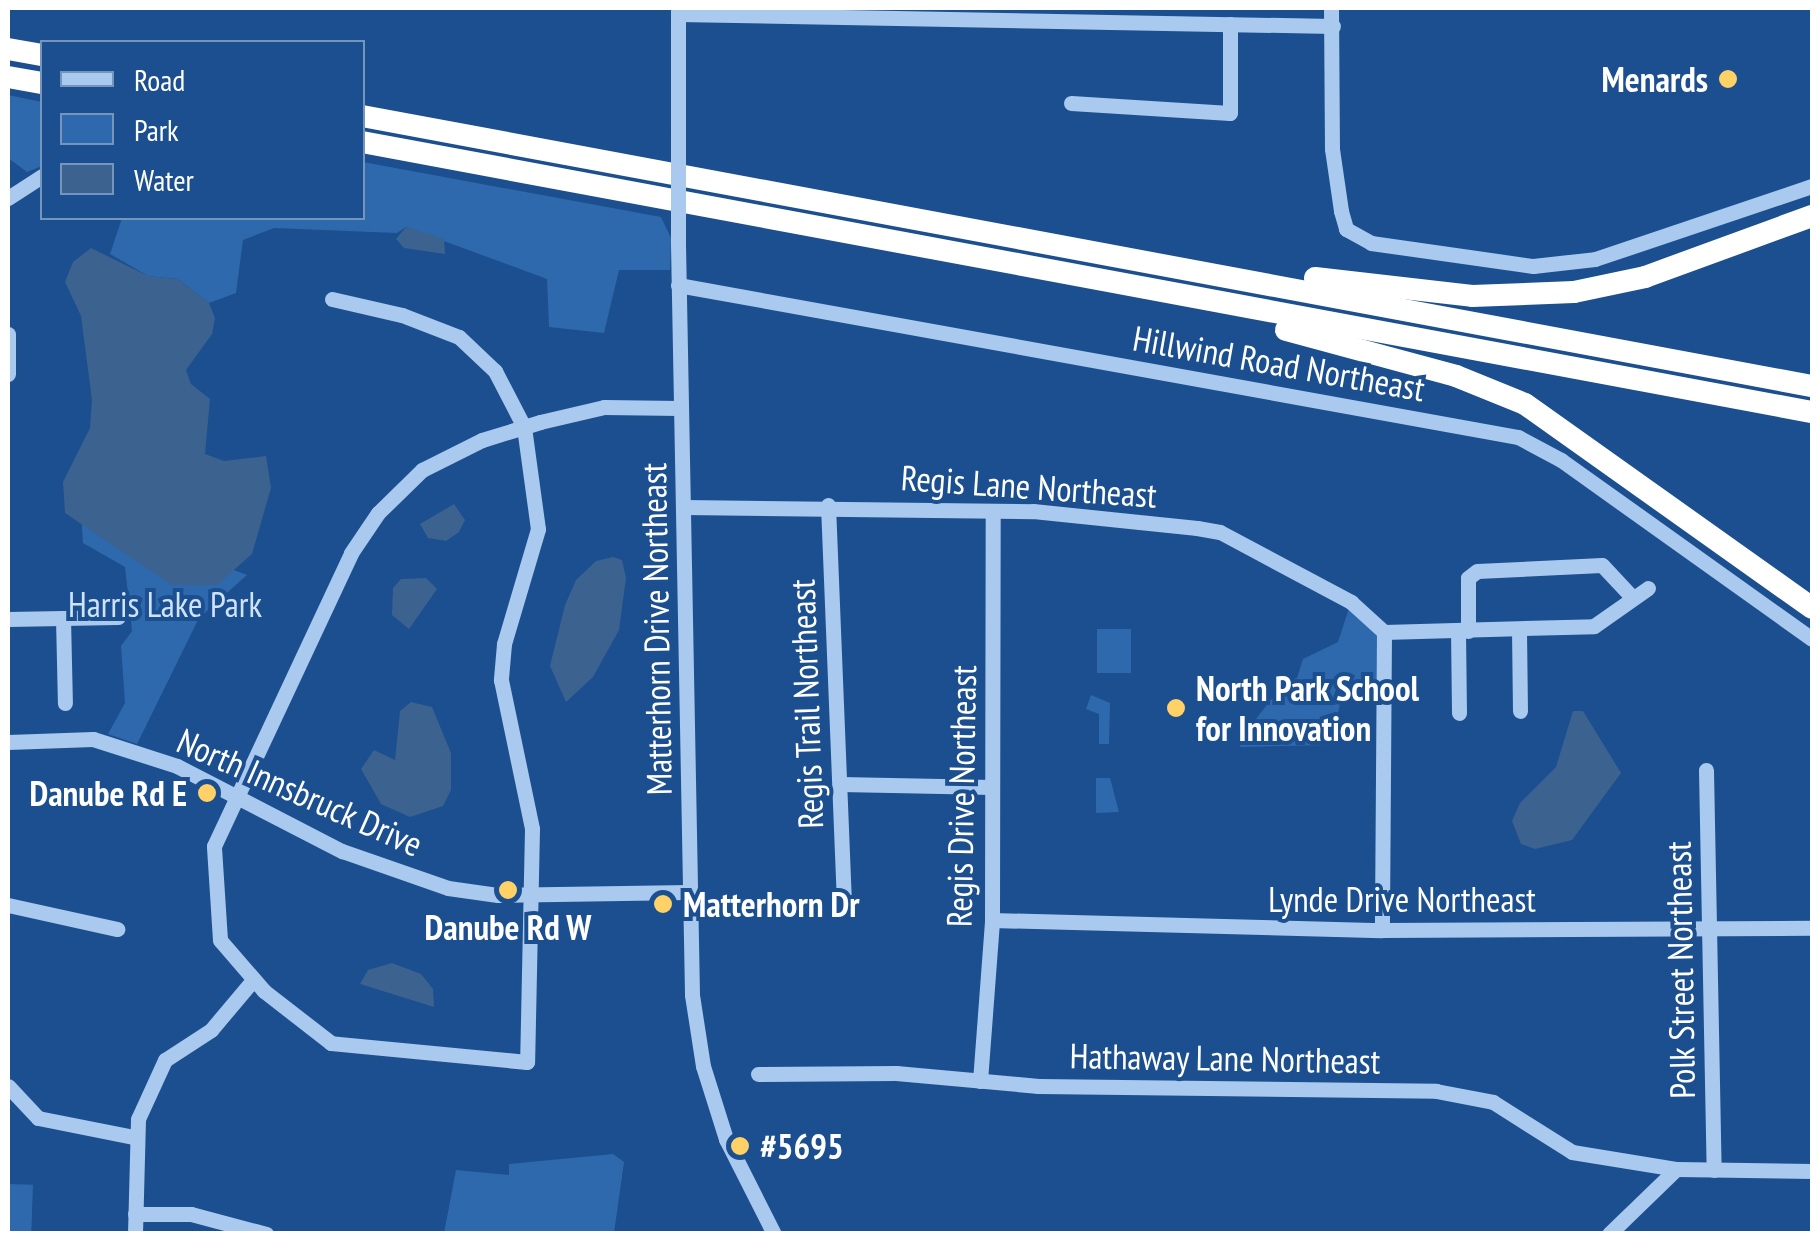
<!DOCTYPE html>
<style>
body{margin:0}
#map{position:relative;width:1820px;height:1241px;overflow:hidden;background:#1b4f8f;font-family:"PT Sans Narrow",sans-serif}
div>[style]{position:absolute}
.green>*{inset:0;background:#2e69ad;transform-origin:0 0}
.water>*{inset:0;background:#3c6290}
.minor>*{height:15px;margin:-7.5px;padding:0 7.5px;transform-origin:7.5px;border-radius:7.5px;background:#a9c9ee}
.highway>*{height:22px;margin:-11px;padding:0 11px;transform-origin:11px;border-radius:11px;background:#fff}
.minor-bridge>*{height:15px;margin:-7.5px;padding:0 7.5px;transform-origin:7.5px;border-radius:7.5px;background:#a9c9ee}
.dots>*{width:28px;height:28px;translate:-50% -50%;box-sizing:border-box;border:5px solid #1b4f8f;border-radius:50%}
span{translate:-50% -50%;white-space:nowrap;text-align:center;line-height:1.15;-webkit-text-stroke:8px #1b4f8f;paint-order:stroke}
.poi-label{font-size:35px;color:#fff;font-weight:700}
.right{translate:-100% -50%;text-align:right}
.left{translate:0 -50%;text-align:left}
.street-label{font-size:35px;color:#fff}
.park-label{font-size:35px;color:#cfe3fa}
.frame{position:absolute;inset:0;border:10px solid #fff;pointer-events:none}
.legend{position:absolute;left:40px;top:40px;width:325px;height:180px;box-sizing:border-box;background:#1b4f8f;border:2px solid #7695bc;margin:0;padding:12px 18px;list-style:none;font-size:30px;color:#fff}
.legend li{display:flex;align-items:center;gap:20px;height:50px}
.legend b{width:50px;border:2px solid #7695bc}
</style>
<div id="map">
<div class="green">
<div style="clip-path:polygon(8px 95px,42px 102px,42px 166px,27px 172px,8px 158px)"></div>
<div style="clip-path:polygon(363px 162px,661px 217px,671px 238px,670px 270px,619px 270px,604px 333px,549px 327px,547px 279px,406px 227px,397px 233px,274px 228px,243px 240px,236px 293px,209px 303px,178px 279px,148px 276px,110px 254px,122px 218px,362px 218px)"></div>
<div style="clip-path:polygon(81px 512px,247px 575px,199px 618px,137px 744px,108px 734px,125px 703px,121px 646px,132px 631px,125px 567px,83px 543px)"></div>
<div style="clip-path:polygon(1351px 602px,1384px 632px,1376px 691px,1341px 700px,1331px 745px,1241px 747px,1237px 743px,1285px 682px,1297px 678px,1303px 659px,1338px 642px)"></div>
<div style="left:1097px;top:629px;width:34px;height:44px"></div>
<div style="clip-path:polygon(1091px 695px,1110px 703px,1109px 744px,1099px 744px,1099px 714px,1086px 709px)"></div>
<div style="clip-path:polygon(1096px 778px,1110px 778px,1119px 812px,1096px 813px)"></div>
<div style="clip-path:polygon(613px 1154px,624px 1162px,614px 1233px,444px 1233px,456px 1170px,509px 1175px,509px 1164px)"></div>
<div style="left:8px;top:1184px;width:25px;height:49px;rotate:2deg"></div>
</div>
<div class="water">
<div style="clip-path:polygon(406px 227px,444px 239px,445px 254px,404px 248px,396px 239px)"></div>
<div style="clip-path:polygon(91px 248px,148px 276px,178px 279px,209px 303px,215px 318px,212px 334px,186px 370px,191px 384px,210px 399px,205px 454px,224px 461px,266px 456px,271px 488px,252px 554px,217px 585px,172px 585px,65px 513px,63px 482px,90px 428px,92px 400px,81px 316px,65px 282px,73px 262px)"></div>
<div style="clip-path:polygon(454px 504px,465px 520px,459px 532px,446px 541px,428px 538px,420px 524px)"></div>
<div style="clip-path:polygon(613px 557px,622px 560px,626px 578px,619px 630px,593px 677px,566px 702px,550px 666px,565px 605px,576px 580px,596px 561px)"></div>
<div style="clip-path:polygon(426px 578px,437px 589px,409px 629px,392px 615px,393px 588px,401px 579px)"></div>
<div style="clip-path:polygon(411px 702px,432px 707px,451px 753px,451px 790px,443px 806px,410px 817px,381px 804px,361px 769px,374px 750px,395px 760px,400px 711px)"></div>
<div style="clip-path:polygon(1573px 711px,1583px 711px,1621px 773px,1572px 840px,1535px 849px,1521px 844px,1512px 821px,1520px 803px,1556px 767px)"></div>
<div style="clip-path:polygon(392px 963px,421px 974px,433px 989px,434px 1007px,360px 984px,368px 970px)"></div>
</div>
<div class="minor">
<div style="left:678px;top:8px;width:128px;rotate:90deg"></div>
<div style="left:1331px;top:8px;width:141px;rotate:89.6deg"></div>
<div style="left:1332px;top:149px;width:63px;rotate:81.7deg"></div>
<div style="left:1341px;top:211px;width:19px;rotate:74deg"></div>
<div style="left:1346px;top:229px;width:29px;rotate:29deg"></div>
<div style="left:1371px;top:243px;width:164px;rotate:8.1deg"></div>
<div style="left:1533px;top:266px;width:62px;rotate:-6.4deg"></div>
<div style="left:1595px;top:259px;width:229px;rotate:-18.6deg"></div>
<div style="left:678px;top:14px;width:655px;rotate:1.05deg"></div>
<div style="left:1071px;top:103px;width:159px;rotate:3.6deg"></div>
<div style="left:1230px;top:113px;width:89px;rotate:-90deg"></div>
<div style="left:8px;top:198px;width:40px;rotate:-32.9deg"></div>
<div style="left:678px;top:244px;width:751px;rotate:88.93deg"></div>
<div style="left:692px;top:995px;width:72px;rotate:81.2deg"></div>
<div style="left:703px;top:1066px;width:77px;rotate:72.5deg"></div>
<div style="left:726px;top:1139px;width:106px;rotate:63.2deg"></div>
<div style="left:678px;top:285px;width:854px;rotate:10.26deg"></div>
<div style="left:1518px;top:437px;width:49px;rotate:28.1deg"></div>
<div style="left:1561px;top:460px;width:308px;rotate:35.5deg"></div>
<div style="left:332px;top:299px;width:72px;rotate:12.9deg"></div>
<div style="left:402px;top:315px;width:61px;rotate:21.1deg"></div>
<div style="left:459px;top:337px;width:50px;rotate:43.4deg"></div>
<div style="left:495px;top:371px;width:63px;rotate:62.6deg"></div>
<div style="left:524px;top:427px;width:103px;rotate:82.2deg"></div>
<div style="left:538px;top:529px;width:120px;rotate:106.5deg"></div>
<div style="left:504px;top:644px;width:36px;rotate:95deg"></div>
<div style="left:501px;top:680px;width:152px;rotate:78.2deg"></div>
<div style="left:532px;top:829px;width:233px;rotate:91.2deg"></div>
<div style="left:527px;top:1062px;width:197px;rotate:-174.5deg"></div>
<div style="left:331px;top:1043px;width:85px;rotate:-142.2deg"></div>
<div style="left:264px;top:991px;width:67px;rotate:-130.8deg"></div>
<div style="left:220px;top:940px;width:94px;rotate:-93.7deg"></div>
<div style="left:214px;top:846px;width:323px;rotate:-64.9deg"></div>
<div style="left:351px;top:553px;width:48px;rotate:-56deg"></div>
<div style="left:378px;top:513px;width:62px;rotate:-44.3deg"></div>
<div style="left:422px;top:470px;width:67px;rotate:-26.6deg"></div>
<div style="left:482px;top:440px;width:44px;rotate:-17.2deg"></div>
<div style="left:524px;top:427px;width:17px;rotate:-17deg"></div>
<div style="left:540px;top:422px;width:66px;rotate:-13.2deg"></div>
<div style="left:604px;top:407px;width:75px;rotate:0.8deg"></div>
<div style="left:8px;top:334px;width:40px;rotate:90deg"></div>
<div style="left:828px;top:505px;width:395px;rotate:87.7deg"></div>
<div style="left:684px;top:507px;width:349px;rotate:0.7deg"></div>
<div style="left:1033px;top:511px;width:165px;rotate:5.9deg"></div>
<div style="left:1197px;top:528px;width:23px;rotate:10deg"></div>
<div style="left:1220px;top:532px;width:149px;rotate:28.1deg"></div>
<div style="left:1351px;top:602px;width:45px;rotate:42.3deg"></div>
<div style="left:1384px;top:632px;width:298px;rotate:90.4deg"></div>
<div style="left:63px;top:618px;width:85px;rotate:88.7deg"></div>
<div style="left:8px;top:619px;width:110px;rotate:-1deg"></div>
<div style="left:1519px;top:630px;width:81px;rotate:89.3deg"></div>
<div style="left:1458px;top:631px;width:82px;rotate:89.3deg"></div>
<div style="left:1468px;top:631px;width:53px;rotate:-90deg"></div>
<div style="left:1468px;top:578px;width:11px;rotate:-38deg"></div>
<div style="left:1477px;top:571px;width:125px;rotate:-2.7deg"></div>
<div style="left:1602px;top:565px;width:45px;rotate:46.8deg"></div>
<div style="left:1384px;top:632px;width:210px;rotate:-1.6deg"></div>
<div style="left:1594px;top:626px;width:66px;rotate:-35.1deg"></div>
<div style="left:8px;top:742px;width:85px;rotate:-2deg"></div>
<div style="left:93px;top:739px;width:88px;rotate:17.8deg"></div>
<div style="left:177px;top:766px;width:186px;rotate:27.3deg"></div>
<div style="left:342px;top:851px;width:112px;rotate:19.2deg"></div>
<div style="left:448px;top:888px;width:50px;rotate:8deg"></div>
<div style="left:498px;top:895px;width:191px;rotate:-0.9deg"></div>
<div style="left:1706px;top:770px;width:400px;rotate:88.9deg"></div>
<div style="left:840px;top:784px;width:152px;rotate:1.1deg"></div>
<div style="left:8px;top:905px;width:112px;rotate:12.4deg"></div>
<div style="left:992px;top:920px;width:390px;rotate:1.5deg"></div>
<div style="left:1382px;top:930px;width:430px;rotate:-0.3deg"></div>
<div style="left:758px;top:1074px;width:138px;rotate:-0.4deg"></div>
<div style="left:896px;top:1073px;width:143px;rotate:5.2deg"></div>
<div style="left:1038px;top:1086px;width:398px;rotate:0.7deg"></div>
<div style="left:1436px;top:1091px;width:58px;rotate:10.9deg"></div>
<div style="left:1493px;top:1102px;width:93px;rotate:32.3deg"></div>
<div style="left:1572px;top:1152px;width:105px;rotate:9.3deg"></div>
<div style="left:1676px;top:1169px;width:136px;rotate:0.8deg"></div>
<div style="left:980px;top:1081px;width:161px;rotate:-85.7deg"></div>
<div style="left:992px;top:920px;width:409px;rotate:-89.9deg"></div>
<div style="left:8px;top:1086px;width:44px;rotate:46.8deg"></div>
<div style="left:38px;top:1118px;width:98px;rotate:11.2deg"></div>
<div style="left:135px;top:1214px;width:56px"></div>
<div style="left:191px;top:1214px;width:78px;rotate:14.9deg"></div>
<div style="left:135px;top:1234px;width:115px;rotate:-88.5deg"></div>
<div style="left:138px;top:1119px;width:65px;rotate:-65.4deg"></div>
<div style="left:165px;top:1060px;width:55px;rotate:-33.1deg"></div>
<div style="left:211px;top:1030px;width:65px;rotate:-50deg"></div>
<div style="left:1609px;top:1234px;width:93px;rotate:-44.1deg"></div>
</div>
<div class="highway">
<div style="left:8px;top:49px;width:35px;rotate:10deg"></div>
<div style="left:8px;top:77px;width:35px;rotate:10deg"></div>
<div style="left:362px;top:116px;width:1475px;rotate:10.55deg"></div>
<div style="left:362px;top:142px;width:1475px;rotate:10.55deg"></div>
<div style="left:1315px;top:278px;width:158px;rotate:6.5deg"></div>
<div style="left:1472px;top:296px;width:102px;rotate:-2.2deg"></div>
<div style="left:1574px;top:292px;width:73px;rotate:-11.9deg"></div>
<div style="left:1645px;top:277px;width:178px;rotate:-20.1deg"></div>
<div style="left:1286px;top:330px;width:176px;rotate:15.1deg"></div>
<div style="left:1456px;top:376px;width:74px;rotate:22.1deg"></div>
<div style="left:1525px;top:404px;width:352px;rotate:35.4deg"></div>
</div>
<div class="minor-bridge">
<div style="left:678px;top:136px;width:108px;rotate:90deg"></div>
</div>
<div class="dots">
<div style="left:1728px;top:79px;background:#ffd166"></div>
<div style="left:1176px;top:708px;background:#ffd166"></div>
<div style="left:207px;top:793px;background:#ffd166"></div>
<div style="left:508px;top:890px;background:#ffd166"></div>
<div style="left:663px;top:904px;background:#ffd166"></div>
<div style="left:740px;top:1146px;background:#ffd166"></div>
</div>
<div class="poi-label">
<span class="right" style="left:1708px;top:79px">Menards</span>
<span class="left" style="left:1196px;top:708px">North Park School<br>for Innovation</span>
<span class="right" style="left:187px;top:793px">Danube Rd E</span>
<span class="left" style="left:683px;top:904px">Matterhorn Dr</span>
<span style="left:508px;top:927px">Danube Rd W</span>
<span class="left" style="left:760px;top:1146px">#5695</span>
</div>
<div class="street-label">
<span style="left:1279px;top:363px;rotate:10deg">Hillwind Road Northeast</span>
<span style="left:1029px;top:486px;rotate:4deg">Regis Lane Northeast</span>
<span style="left:656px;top:629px;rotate:-91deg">Matterhorn Drive Northeast</span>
<span style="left:806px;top:704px;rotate:-92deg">Regis Trail Northeast</span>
<span style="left:300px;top:792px;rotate:24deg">North Innsbruck Drive</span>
<span style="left:961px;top:796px;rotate:-89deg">Regis Drive Northeast</span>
<span style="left:1402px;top:899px">Lynde Drive Northeast</span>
<span style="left:1680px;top:970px;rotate:-91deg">Polk Street Northeast</span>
<span style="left:1225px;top:1058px;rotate:1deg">Hathaway Lane Northeast</span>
</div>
<div class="park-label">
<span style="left:165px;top:604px">Harris Lake Park</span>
</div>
<div class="frame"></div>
<ul class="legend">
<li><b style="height:12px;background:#a9c9ee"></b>Road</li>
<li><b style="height:28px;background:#2e69ad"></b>Park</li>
<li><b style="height:28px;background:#3c6290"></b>Water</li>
</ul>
</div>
